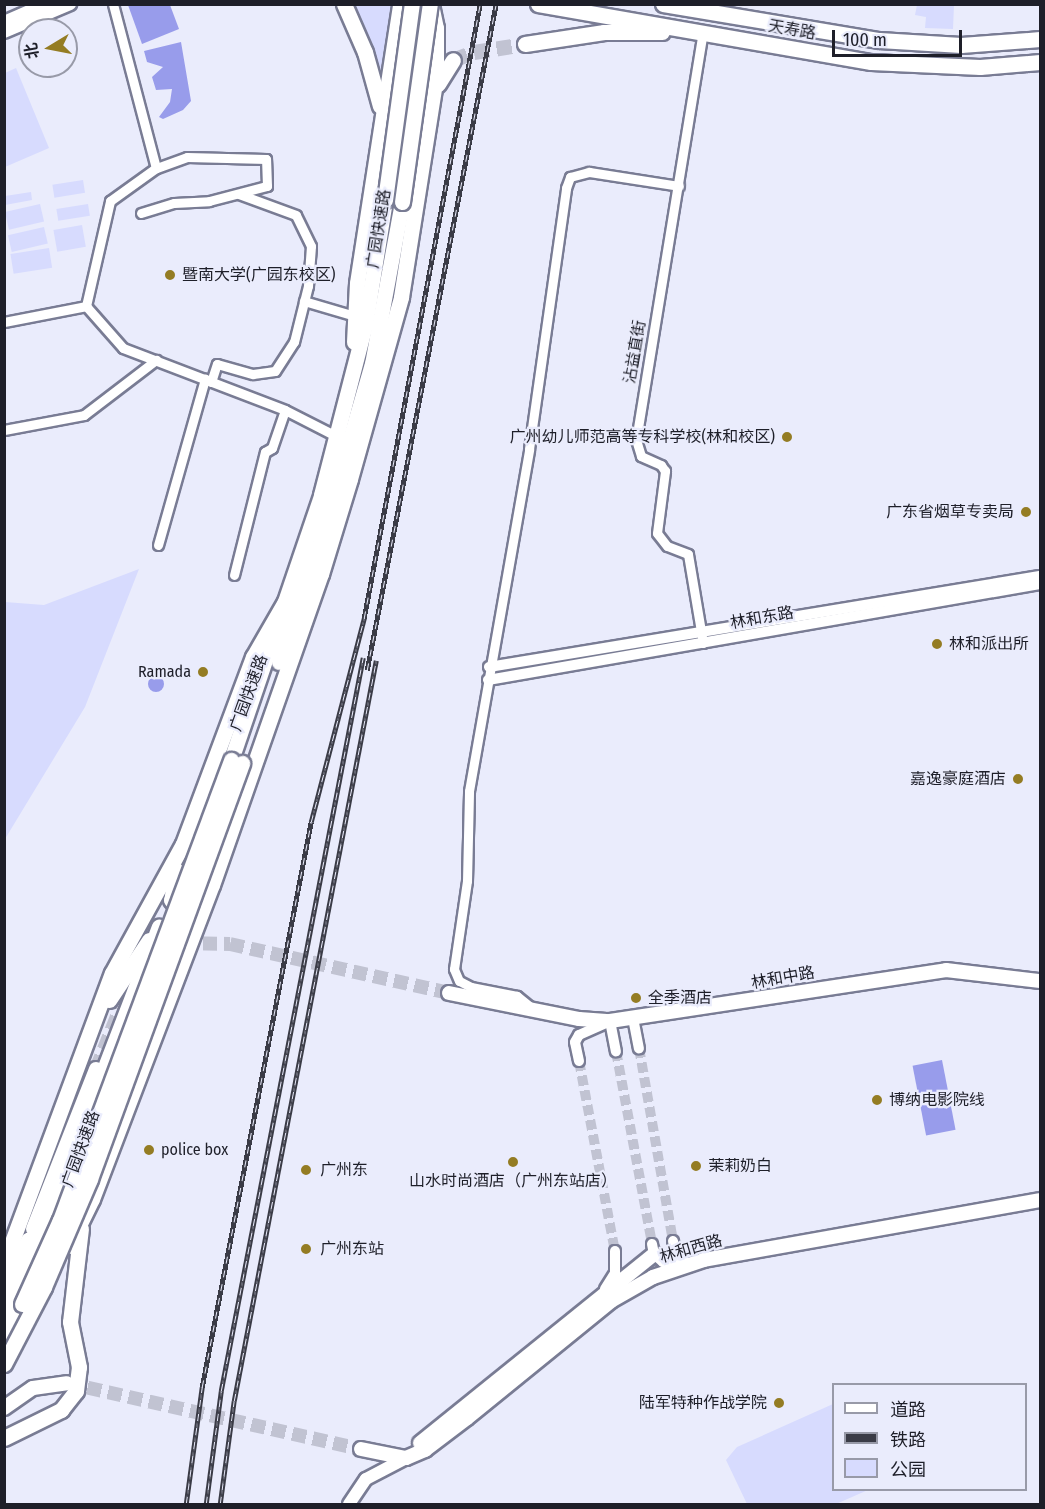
<!DOCTYPE html>
<meta charset="utf-8">
<style>
body{margin:0}
#map{position:relative;width:1045px;height:1509px;overflow:hidden;background:#eaecfc;font-family:"Fira Sans Condensed","Noto Sans SC",sans-serif}
div>[style]{position:absolute}
.green>*{inset:0;background:#d7dbfe;transform-origin:0 0}
.water>*{inset:0;background:#989ceb;transform-origin:0 0}
.round{border-radius:50%}
.tertiary-tunnel>*{height:10px;margin-top:-5px;transform-origin:0;background:repeating-linear-gradient(90deg,#c1c3d2 0 10px,transparent 0 15px)}
.primary-tunnel>*{height:14px;margin-top:-7px;transform-origin:0;background:repeating-linear-gradient(90deg,#c1c3d2 0 14px,transparent 0 21px)}
.trunk-tunnel>*{height:15px;margin-top:-7.5px;transform-origin:0;background:repeating-linear-gradient(90deg,#c1c3d2 0 15px,transparent 0 23px)}
.roads{filter:drop-shadow(2px 0 #797c94) drop-shadow(-2px 0 #797c94) drop-shadow(0 2px #797c94) drop-shadow(0 -2px #797c94)}
.minor>*{height:9px;margin:-4.5px;padding:0 4.5px;transform-origin:4.5px;border-radius:4.5px;background:#fff}
.tertiary>*{height:10px;margin:-5px;padding:0 5px;transform-origin:5px;border-radius:5px;background:#fff}
.secondary>*{height:12px;margin:-6px;padding:0 6px;transform-origin:6px;border-radius:6px;background:#fff}
.primary>*{height:14px;margin:-7px;padding:0 7px;transform-origin:7px;border-radius:7px;background:#fff}
.trunk>*{height:15px;margin:-7.5px;padding:0 7.5px;transform-origin:7.5px;border-radius:7.5px;background:#fff}
.rail>*{height:4.5px;margin-top:-2.25px;transform-origin:0;background:repeating-linear-gradient(90deg,#eaecfc 0 7px,#3a3b46 0 14px);box-sizing:border-box;border-block:2px solid #3a3b46}
.bridges{filter:drop-shadow(2px 0 #797c94) drop-shadow(-2px 0 #797c94) drop-shadow(0 2px #797c94) drop-shadow(0 -2px #797c94)}
.trunk-bridge>*{height:15px;margin:-7.5px;padding:0 7.5px;transform-origin:7.5px;border-radius:7.5px;background:#fff}
.dots>*{width:16px;height:16px;translate:-50% -50%;box-sizing:border-box;border:3px solid #eaecfc;border-radius:50%}
span{translate:-50% -50%;white-space:nowrap;text-align:center;line-height:1.15;-webkit-text-stroke:4.5px #eaecfc;paint-order:stroke}
.street-label{font-size:16px;color:#1e1f29}
.poi-label{font-size:16px;color:#1e1f29}
.left{translate:0 -50%;text-align:left}
.right{translate:-100% -50%;text-align:right}
.frame{position:absolute;inset:0;border:6px solid #1e1f29;pointer-events:none}
.legend{position:absolute;left:832px;top:1383px;width:195px;height:108px;box-sizing:border-box;background:#eaecfc;border:2px solid #989aa8;margin:0;padding:8px 10px;list-style:none;font-size:18px;color:#1e1f29}
.legend li{display:flex;align-items:center;gap:12px;height:30px}
.legend b{width:30px;border:2px solid #989aa8}
.north{position:absolute;left:18px;top:18px;width:60px;height:60px;box-sizing:border-box;background:#eaecfc;border:2px solid #989aa8;border-radius:50%;rotate:260deg;font-size:16px;font-weight:700;line-height:24px;text-align:center;color:#1e1f29}
.north::after{content:'';display:block;margin:auto;width:21px;height:27px;background:#947c23;clip-path:polygon(50% 0,100% 100%,50% 72%,0 100%)}
.scale{position:absolute;left:832px;top:30px;width:130px;height:27px;box-sizing:border-box;border:3px solid #1e1f29;border-top:0;padding-left:8px;font-size:18px;line-height:21px;white-space:nowrap;color:#1e1f29;-webkit-text-stroke:4px #eaecfc;paint-order:stroke}
</style>
<div id="map">
<div class="green">
<div style="clip-path:polygon(355px 5px,391px 5px,382px 74px,366px 30px)"></div>
<div style="clip-path:polygon(917px 5px,954px 5px,953px 29px,925px 28px,926px 17px,915px 15px)"></div>
<div style="clip-path:polygon(16px 68px,49px 148px,5px 167px,5px 73px)"></div>
<div style="left:83px;top:180px;width:13px;height:31px;rotate:81deg"></div>
<div style="clip-path:polygon(31px 192px,32px 200px,5px 205px,5px 196px)"></div>
<div style="left:40px;top:204px;width:18px;height:36px;rotate:77deg"></div>
<div style="left:88px;top:204px;width:12px;height:32px;rotate:81deg"></div>
<div style="left:82px;top:225px;width:22px;height:29px;rotate:80deg"></div>
<div style="left:44px;top:227px;width:17px;height:37px;rotate:77deg"></div>
<div style="left:49px;top:248px;width:20px;height:39px;rotate:81deg"></div>
<div style="clip-path:polygon(139px 569px,85px 707px,5px 839px,5px 602px,44px 605px)"></div>
<div style="clip-path:polygon(833px 1404px,834px 1490px,868px 1490px,836px 1504px,747px 1504px,726px 1460px,737px 1447px)"></div>
</div>
<div class="water">
<div style="clip-path:polygon(128px 5px,170px 5px,179px 29px,142px 44px)"></div>
<div style="clip-path:polygon(181px 42px,191px 101px,183px 110px,163px 119px,159px 117px,170px 102px,172px 89px,156px 90px,152px 77px,163px 67px,147px 62px,144px 51px)"></div>
<div class="round" style="left:148px;top:676px;width:16px;height:16px"></div>
<div style="left:942px;top:1060px;width:71px;height:30px;rotate:79deg"></div>
</div>
<div class="tertiary-tunnel">
<div style="left:639px;top:1048px;width:196px;rotate:80deg"></div>
<div style="left:616px;top:1051px;width:196px;rotate:79.4deg"></div>
<div style="left:579px;top:1061px;width:193px;rotate:79.3deg"></div>
</div>
<div class="primary-tunnel">
<div style="left:182px;top:943px;width:48px;rotate:1.2deg"></div>
<div style="left:230px;top:944px;width:224px;rotate:12.6deg"></div>
<div style="left:96px;top:1069px;width:65px;rotate:-68.2deg"></div>
<div style="left:67px;top:1383px;width:301px;rotate:12.7deg"></div>
</div>
<div class="trunk-tunnel">
<div style="left:453px;top:60px;width:22px;rotate:-21deg"></div>
<div style="left:474px;top:52px;width:52px;rotate:-8.9deg"></div>
</div>
<div class="roads">
<div class="minor">
<div style="left:141px;top:213px;width:34px;rotate:-17deg"></div>
<div style="left:174px;top:203px;width:35px;rotate:-3deg"></div>
<div style="left:209px;top:201px;width:60px;rotate:-14.5deg"></div>
<div style="left:267px;top:186px;width:27px;rotate:-92deg"></div>
<div style="left:266px;top:159px;width:79px;rotate:-178.5deg"></div>
<div style="left:187px;top:157px;width:33px;rotate:160deg"></div>
<div style="left:304px;top:301px;width:53px;rotate:16.4deg"></div>
<div style="left:86px;top:306px;width:56px;rotate:48.6deg"></div>
<div style="left:123px;top:348px;width:173px;rotate:20.9deg"></div>
<div style="left:285px;top:410px;width:57px;rotate:27deg"></div>
<div style="left:4px;top:322px;width:84px;rotate:-11deg"></div>
<div style="left:86px;top:306px;width:108px;rotate:-77.1deg"></div>
<div style="left:110px;top:201px;width:57px;rotate:-35.7deg"></div>
<div style="left:156px;top:168px;width:170px;rotate:-104.7deg"></div>
<div style="left:211px;top:382px;width:19px;rotate:-72deg"></div>
<div style="left:217px;top:364px;width:37px;rotate:16deg"></div>
<div style="left:253px;top:374px;width:22px;rotate:-8deg"></div>
<div style="left:275px;top:371px;width:35px;rotate:-57deg"></div>
<div style="left:294px;top:342px;width:58px;rotate:-76deg"></div>
<div style="left:308px;top:286px;width:40px;rotate:-85.7deg"></div>
<div style="left:311px;top:246px;width:34px;rotate:-116deg"></div>
<div style="left:296px;top:215px;width:61px;rotate:-159.8deg"></div>
<div style="left:4px;top:430px;width:81px;rotate:-10.6deg"></div>
<div style="left:84px;top:415px;width:91px;rotate:-37.4deg"></div>
<div style="left:158px;top:545px;width:173px;rotate:-74.2deg"></div>
<div style="left:234px;top:575px;width:127px;rotate:-75.9deg"></div>
<div style="left:265px;top:452px;width:8px;rotate:-30deg"></div>
<div style="left:272px;top:448px;width:40px;rotate:-71.1deg"></div>
<div style="left:703px;top:643px;width:90px;rotate:-99.6deg"></div>
<div style="left:688px;top:554px;width:22px;rotate:-159deg"></div>
<div style="left:667px;top:546px;width:16px;rotate:-128deg"></div>
<div style="left:657px;top:533px;width:63px;rotate:-82.6deg"></div>
<div style="left:665px;top:471px;width:7px;rotate:-124deg"></div>
<div style="left:661px;top:465px;width:22px;rotate:-156deg"></div>
<div style="left:641px;top:456px;width:17px;rotate:-107deg"></div>
<div style="left:636px;top:440px;width:412px;rotate:-80.7deg"></div>
<div style="left:533px;top:1009px;width:21px;rotate:-141deg"></div>
<div style="left:517px;top:996px;width:47px;rotate:-168.9deg"></div>
<div style="left:471px;top:987px;width:13px;rotate:-153deg"></div>
<div style="left:459px;top:981px;width:13px;rotate:-113deg"></div>
<div style="left:454px;top:969px;width:89px;rotate:-81.6deg"></div>
<div style="left:467px;top:881px;width:90px;rotate:-88.7deg"></div>
<div style="left:469px;top:791px;width:347px;rotate:-80deg"></div>
<div style="left:529px;top:449px;width:264px;rotate:-81.9deg"></div>
<div style="left:566px;top:188px;width:12px;rotate:-70deg"></div>
<div style="left:570px;top:177px;width:20px;rotate:-15deg"></div>
<div style="left:589px;top:172px;width:91px;rotate:8.8deg"></div>
</div>
<div class="tertiary">
<div style="left:489px;top:667px;width:558px;rotate:-9.38deg"></div>
<div style="left:488px;top:680px;width:560px;rotate:-9.87deg"></div>
<div style="left:633px;top:1018px;width:31px;rotate:79deg"></div>
<div style="left:579px;top:1061px;width:19px;rotate:-102deg"></div>
<div style="left:575px;top:1042px;width:8px;rotate:-60deg"></div>
<div style="left:579px;top:1035px;width:34px;rotate:-24deg"></div>
<div style="left:610px;top:1021px;width:31px;rotate:79deg"></div>
<div style="left:673px;top:1241px;width:22px;rotate:80deg"></div>
<div style="left:652px;top:1244px;width:10px;rotate:79deg"></div>
<div style="left:654px;top:1254px;width:12px;rotate:42deg"></div>
<div style="left:663px;top:1262px;width:22px"></div>
<div style="left:605px;top:1289px;width:19px;rotate:-58deg"></div>
<div style="left:615px;top:1273px;width:22px;rotate:-90deg"></div>
</div>
<div class="secondary">
<div style="left:4px;top:22px;width:45px;rotate:-23.7deg"></div>
<div style="left:4px;top:32px;width:72px;rotate:-23deg"></div>
<div style="left:349px;top:1504px;width:30px;rotate:-56deg"></div>
<div style="left:366px;top:1479px;width:45px;rotate:-27.7deg"></div>
</div>
<div class="primary">
<div style="left:449px;top:993px;width:133px;rotate:11.3deg"></div>
<div style="left:579px;top:1019px;width:31px;rotate:4deg"></div>
<div style="left:610px;top:1021px;width:340px;rotate:-8.6deg"></div>
<div style="left:946px;top:970px;width:95px;rotate:6.7deg"></div>
<div style="left:33px;top:1229px;width:172px;rotate:-68.5deg"></div>
<div style="left:4px;top:1408px;width:35px;rotate:-35deg"></div>
<div style="left:33px;top:1388px;width:34px;rotate:-8deg"></div>
<div style="left:420px;top:1443px;width:301px;rotate:-38.9deg"></div>
<div style="left:361px;top:1449px;width:46px;rotate:11.3deg"></div>
<div style="left:406px;top:1458px;width:21px;rotate:-23deg"></div>
<div style="left:425px;top:1450px;width:53px;rotate:-37.3deg"></div>
<div style="left:467px;top:1418px;width:186px;rotate:-39.1deg"></div>
<div style="left:611px;top:1301px;width:48px;rotate:-29.7deg"></div>
<div style="left:653px;top:1277px;width:54px;rotate:-18.4deg"></div>
<div style="left:704px;top:1260px;width:341px;rotate:-10.1deg"></div>
</div>
<div class="trunk">
<div style="left:344px;top:4px;width:52px;rotate:66.4deg"></div>
<div style="left:365px;top:52px;width:56px;rotate:74.5deg"></div>
<div style="left:538px;top:4px;width:338px;rotate:9.9deg"></div>
<div style="left:871px;top:62px;width:109px;rotate:2.6deg"></div>
<div style="left:980px;top:67px;width:60px;rotate:-4.8deg"></div>
<div style="left:663px;top:4px;width:219px;rotate:9.5deg"></div>
<div style="left:879px;top:40px;width:82px;rotate:3.5deg"></div>
<div style="left:961px;top:45px;width:79px;rotate:-4.3deg"></div>
<div style="left:525px;top:44px;width:80px;rotate:-8.6deg"></div>
<div style="left:604px;top:32px;width:58px"></div>
<div style="left:438px;top:84px;width:28px;rotate:-58deg"></div>
<div style="left:354px;top:342px;width:59px;rotate:-87.1deg"></div>
<div style="left:357px;top:283px;width:282px;rotate:-81.2deg"></div>
<div style="left:279px;top:662px;width:130px;rotate:-71.1deg"></div>
<div style="left:321px;top:539px;width:182px;rotate:-73.8deg"></div>
<div style="left:372px;top:364px;width:165px;rotate:-79.5deg"></div>
<div style="left:231px;top:760px;width:280px;rotate:-71.2deg"></div>
<div style="left:321px;top:495px;width:176px;rotate:-75.5deg"></div>
<div style="left:365px;top:325px;width:127px;rotate:-80.9deg"></div>
<div style="left:176px;top:870px;width:30px;rotate:99deg"></div>
<div style="left:171px;top:900px;width:8px;rotate:45deg"></div>
<div style="left:177px;top:906px;width:8px;rotate:-7deg"></div>
<div style="left:109px;top:1000px;width:72px;rotate:-56.3deg"></div>
<div style="left:69px;top:1246px;width:52px;rotate:-63.9deg"></div>
<div style="left:92px;top:1199px;width:336px;rotate:-69.1deg"></div>
<div style="left:212px;top:885px;width:330px;rotate:-70.7deg"></div>
<div style="left:321px;top:574px;width:99px;rotate:-73deg"></div>
<div style="left:350px;top:479px;width:189px;rotate:-74.3deg"></div>
<div style="left:401px;top:297px;width:224px;rotate:-81deg"></div>
<div style="left:436px;top:76px;width:48px;rotate:-90deg"></div>
<div style="left:436px;top:28px;width:25px;rotate:-102deg"></div>
<div style="left:4px;top:1263px;width:309px;rotate:-69.6deg"></div>
<div style="left:112px;top:973px;width:147px;rotate:-61.2deg"></div>
<div style="left:183px;top:844px;width:200px;rotate:-69.5deg"></div>
<div style="left:253px;top:657px;width:68px;rotate:-60deg"></div>
<div style="left:4px;top:1289px;width:55px;rotate:-63.9deg"></div>
<div style="left:4px;top:1314px;width:77px;rotate:-64.8deg"></div>
<div style="left:37px;top:1244px;width:340px;rotate:-69deg"></div>
<div style="left:4px;top:1338px;width:38px;rotate:-62deg"></div>
<div style="left:4px;top:1438px;width:64px;rotate:-26.2deg"></div>
<div style="left:61px;top:1410px;width:24px;rotate:-52deg"></div>
<div style="left:76px;top:1391px;width:24px;rotate:-83deg"></div>
<div style="left:79px;top:1367px;width:46px;rotate:-101.3deg"></div>
<div style="left:70px;top:1322px;width:94px;rotate:-83.3deg"></div>
</div>
</div>
<div class="rail">
<div style="left:367px;top:670px;width:678px;rotate:-79.04deg"></div>
<div style="left:186px;top:1504px;width:118px;rotate:-82.2deg"></div>
<div style="left:202px;top:1387px;width:575px;rotate:-79.08deg"></div>
<div style="left:311px;top:822px;width:211px;rotate:-75.4deg"></div>
<div style="left:364px;top:618px;width:625px;rotate:-79.3deg"></div>
<div style="left:206px;top:1504px;width:114px;rotate:-82.4deg"></div>
<div style="left:221px;top:1391px;width:747px;rotate:-79.04deg"></div>
<div style="left:220px;top:1504px;width:104px;rotate:-82.3deg"></div>
<div style="left:234px;top:1401px;width:754px;rotate:-79.14deg"></div>
</div>
<div class="bridges">
<div class="trunk-bridge">
<div style="left:385px;top:200px;width:198px;rotate:-82.2deg"></div>
<div style="left:402px;top:202px;width:200px;rotate:-82deg"></div>
<div style="left:22px;top:1304px;width:92px;rotate:-65.7deg"></div>
<div style="left:60px;top:1220px;width:491px;rotate:-69.6deg"></div>
<div style="left:4px;top:1364px;width:87px;rotate:-62.5deg"></div>
<div style="left:44px;top:1287px;width:117px;rotate:-66.9deg"></div>
<div style="left:90px;top:1179px;width:443px;rotate:-69.9deg"></div>
</div>
</div>
<div class="dots">
<div style="left:170px;top:275px;background:#947c23"></div>
<div style="left:787px;top:437px;background:#947c23"></div>
<div style="left:1026px;top:512px;background:#947c23"></div>
<div style="left:937px;top:644px;background:#947c23"></div>
<div style="left:203px;top:672px;background:#947c23"></div>
<div style="left:1018px;top:779px;background:#947c23"></div>
<div style="left:636px;top:998px;background:#947c23"></div>
<div style="left:877px;top:1100px;background:#947c23"></div>
<div style="left:149px;top:1150px;background:#947c23"></div>
<div style="left:513px;top:1162px;background:#947c23"></div>
<div style="left:696px;top:1166px;background:#947c23"></div>
<div style="left:306px;top:1170px;background:#947c23"></div>
<div style="left:306px;top:1249px;background:#947c23"></div>
<div style="left:779px;top:1403px;background:#947c23"></div>
</div>
<div class="street-label">
<span style="left:792px;top:30px;rotate:10deg">天寿路</span>
<span style="left:379px;top:229px;rotate:-81deg">广园快速路</span>
<span style="left:635px;top:352px;rotate:-80deg">沾益直街</span>
<span style="left:762px;top:618px;rotate:-10deg">林和东路</span>
<span style="left:249px;top:693px;rotate:-70deg">广园快速路</span>
<span style="left:783px;top:978px;rotate:-10deg">林和中路</span>
<span style="left:81px;top:1149px;rotate:-70deg">广园快速路</span>
<span style="left:691px;top:1249px;rotate:-16deg">林和西路</span>
</div>
<div class="poi-label">
<span class="left" style="left:182px;top:275px">暨南大学(广园东校区)</span>
<span class="right" style="left:775px;top:437px">广州幼儿师范高等专科学校(林和校区)</span>
<span class="right" style="left:1014px;top:512px">广东省烟草专卖局</span>
<span class="left" style="left:949px;top:644px">林和派出所</span>
<span class="right" style="left:191px;top:672px">Ramada</span>
<span class="right" style="left:1006px;top:779px">嘉逸豪庭酒店</span>
<span class="left" style="left:648px;top:998px">全季酒店</span>
<span class="left" style="left:889px;top:1100px">博纳电影院线</span>
<span class="left" style="left:161px;top:1150px">police box</span>
<span class="left" style="left:708px;top:1166px">茉莉奶白</span>
<span class="left" style="left:320px;top:1170px">广州东</span>
<span style="left:513px;top:1181px">山水时尚酒店（广州东站店）</span>
<span class="left" style="left:320px;top:1249px">广州东站</span>
<span class="right" style="left:767px;top:1403px">陆军特种作战学院</span>
</div>
<div class="frame"></div>
<ul class="legend">
<li><b style="height:8px;background:#fff"></b>道路</li>
<li><b style="height:8px;background:#3a3b46"></b>铁路</li>
<li><b style="height:16px;background:#d7dbfe"></b>公园</li>
</ul>
<div class="north">北</div>
<div class="scale">100 m</div>
</div>
